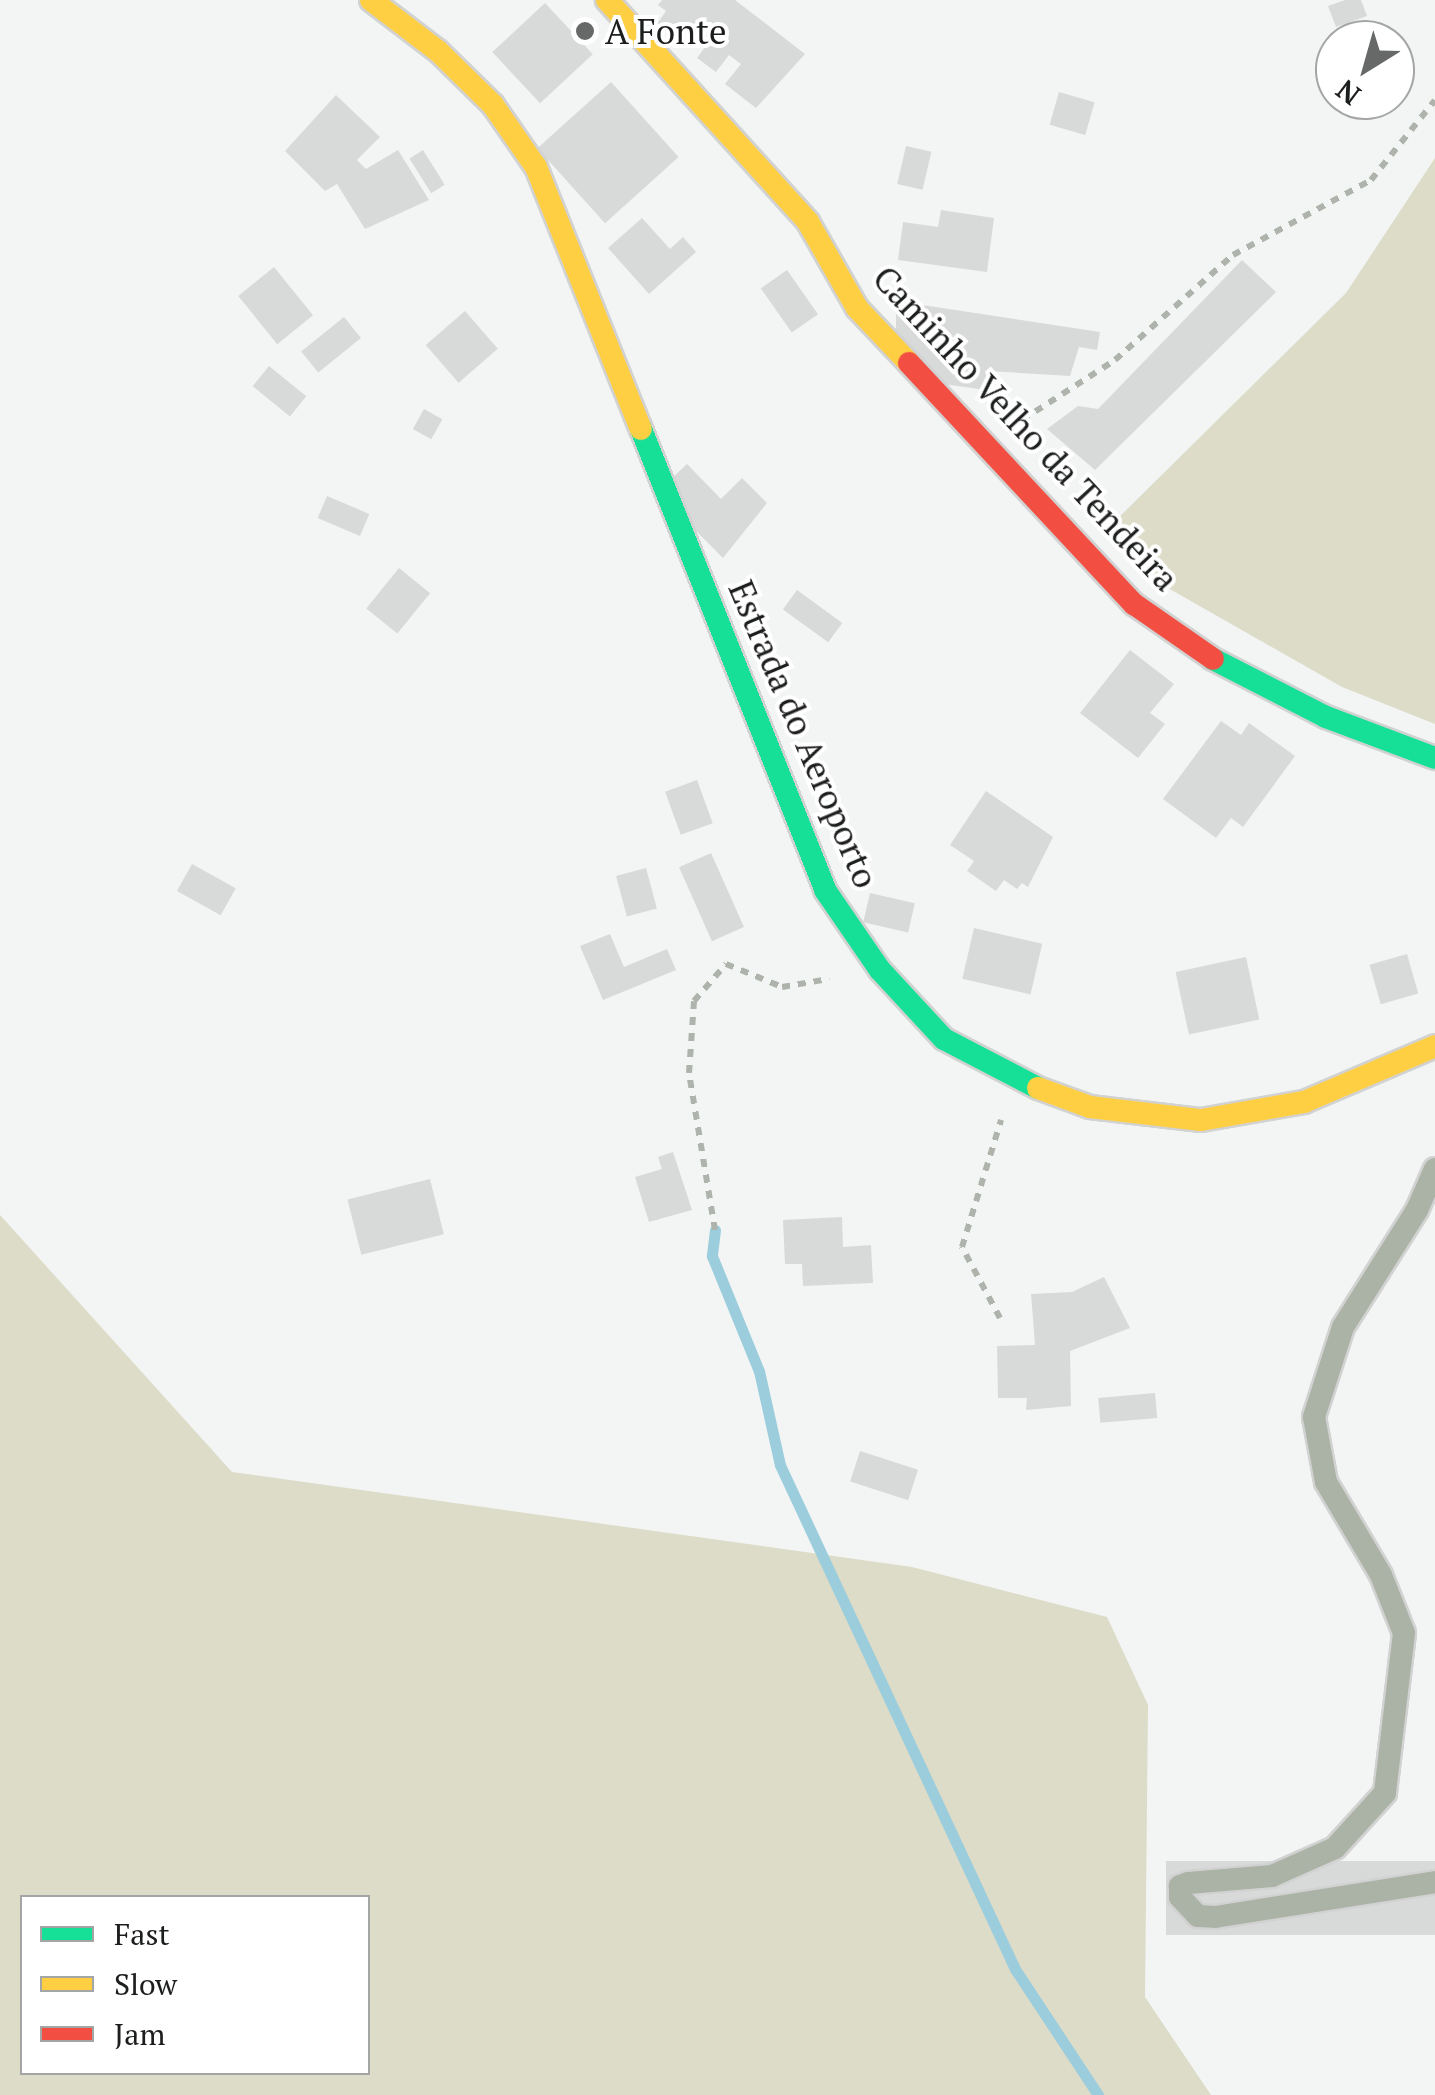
<!DOCTYPE html>
<style>
body{margin:0}
#map{position:relative;width:1435px;height:2095px;overflow:hidden;background:#f2f5f3;font-family:"PT Serif",serif}
div>[style]{position:absolute}
.green>*{inset:0;background:#dddcc8}
.stream>*{height:11px;margin:-5.5px;padding:0 5.5px;transform-origin:5.5px;border-radius:5.5px;background:#9ccddd}
.building>*{inset:0;background:#d8dad9;transform-origin:0 0}
.path>*{height:6px;margin-top:-3px;transform-origin:0;background:repeating-linear-gradient(90deg,#aeb4ac 0 8px,transparent 0 16px)}
.roads{filter:drop-shadow(2px 0 #d1d2d1) drop-shadow(-2px 0 #d1d2d1) drop-shadow(0 2px #d1d2d1) drop-shadow(0 -2px #d1d2d1)}
.lane>*{height:22px;margin:-11px;padding:0 11px;transform-origin:11px;border-radius:11px;background:#abb3a6}
.fast>*{height:22px;margin:-11px;padding:0 11px;transform-origin:11px;border-radius:11px;background:#16e098}
.slow>*{height:22px;margin:-11px;padding:0 11px;transform-origin:11px;border-radius:11px;background:#ffcf43}
.jam>*{height:22px;margin:-11px;padding:0 11px;transform-origin:11px;border-radius:11px;background:#f24e42}
.dots>*{width:28px;height:28px;translate:-50% -50%;box-sizing:border-box;border:5px solid #fff;border-radius:50%}
span{translate:-50% -50%;white-space:nowrap;text-align:center;line-height:1.15;-webkit-text-stroke:8px #fff;paint-order:stroke}
.poi-label{font-size:35px;color:#1c1e1d}
.left{translate:0 -50%;text-align:left}
.street-label{font-size:35px;color:#1c1e1d}
.legend{position:absolute;left:20px;top:1895px;width:350px;height:180px;box-sizing:border-box;background:#fff;border:2px solid #a4a5a5;margin:0;padding:12px 18px;list-style:none;font-size:30px;color:#1c1e1d}
.legend li{display:flex;align-items:center;gap:20px;height:50px}
.legend b{width:50px;border:2px solid #a4a5a5}
.north{position:absolute;left:1315px;top:20px;width:100px;height:100px;box-sizing:border-box;background:#fff;border:2px solid #a4a5a5;border-radius:50%;rotate:217deg;font-size:28px;font-weight:700;line-height:40px;text-align:center;color:#1c1e1d}
.north::after{content:'';display:block;margin:auto;width:35px;height:45px;background:#676968;clip-path:polygon(50% 0,100% 100%,50% 72%,0 100%)}
</style>
<div id="map">
<div class="green">
<div style="clip-path:polygon(1435px 158px,1435px 724px,1342px 687px,1154px 580px,1104px 532px,1346px 293px)"></div>
<div style="clip-path:polygon(evenodd,0 1215px,232px 1472px,912px 1567px,1107px 1617px,1148px 1705px,1145px 1997px,1211px 2095px,0 2095px,0 1215px,22px 1898px,368px 1898px,368px 2072px,22px 2072px,22px 1898px)"></div>
</div>
<div class="stream">
<div style="left:715px;top:1230px;width:26px;rotate:97deg"></div>
<div style="left:712px;top:1256px;width:124px;rotate:67.8deg"></div>
<div style="left:759px;top:1371px;width:96px;rotate:77.4deg"></div>
<div style="left:780px;top:1465px;width:556px;rotate:65deg"></div>
<div style="left:1015px;top:1969px;width:151px;rotate:56.6deg"></div>
</div>
<div class="building">
<div style="clip-path:polygon(662px 0,735px 0,805px 54px,756px 108px,725px 84px,741px 64px,729px 55px,716px 72px,697px 58px,710px 40px,696px 29px,684px 45px,657px 24px,666px 11px,658px 5px)"></div>
<div style="clip-path:polygon(1345px 0,1361px 0,1367px 16px,1336px 27px,1328px 6px)"></div>
<div style="left:545px;top:3px;width:70px;height:72px;rotate:47deg"></div>
<div style="left:611px;top:82px;width:101px;height:99px;rotate:48deg"></div>
<div style="left:1059px;top:92px;width:37px;height:34px;rotate:16deg"></div>
<div style="clip-path:polygon(336px 95px,380px 137px,357px 160px,366px 169px,398px 150px,429px 200px,365px 229px,337px 184px,325px 191px,285px 151px)"></div>
<div style="left:906px;top:146px;width:26px;height:39px;rotate:13deg"></div>
<div style="left:423px;top:150px;width:41px;height:16px;rotate:58deg"></div>
<div style="clip-path:polygon(941px 210px,994px 218px,987px 272px,898px 260px,903px 222px,938px 227px)"></div>
<div style="clip-path:polygon(642px 218px,670px 249px,683px 237px,696px 252px,649px 294px,608px 248px)"></div>
<div style="clip-path:polygon(1242px 260px,1276px 292px,1095px 470px,1047px 429px,1078px 406px,1098px 409px)"></div>
<div style="left:274px;top:267px;width:62px;height:46px;rotate:51deg"></div>
<div style="left:787px;top:270px;width:54px;height:32px;rotate:55deg"></div>
<div style="clip-path:polygon(896px 301px,1100px 332px,1097px 350px,1079px 347px,1070px 376px,989px 371px,986px 390px,943px 384px,896px 335px)"></div>
<div style="left:465px;top:311px;width:50px;height:52px;rotate:49deg"></div>
<div style="left:344px;top:317px;width:27px;height:55px;rotate:51deg"></div>
<div style="left:269px;top:366px;width:48px;height:26px;rotate:39deg"></div>
<div style="left:424px;top:409px;width:21px;height:23px;rotate:29deg"></div>
<div style="clip-path:polygon(687px 464px,721px 499px,742px 478px,767px 503px,723px 558px,681px 516px,667px 483px)"></div>
<div style="left:327px;top:496px;width:46px;height:24px;rotate:23deg"></div>
<div style="left:399px;top:568px;width:40px;height:52px;rotate:39deg"></div>
<div style="left:797px;top:590px;width:56px;height:24px;rotate:36deg"></div>
<div style="clip-path:polygon(1130px 650px,1174px 684px,1150px 713px,1165px 724px,1138px 758px,1080px 713px)"></div>
<div style="clip-path:polygon(1221px 721px,1241px 735px,1249px 723px,1295px 756px,1243px 827px,1231px 818px,1216px 838px,1163px 799px)"></div>
<div style="left:697px;top:780px;width:46px;height:34px;rotate:70deg"></div>
<div style="clip-path:polygon(986px 791px,1053px 837px,1028px 887px,1022px 883px,1017px 889px,1004px 880px,996px 891px,967px 871px,974px 861px,950px 845px)"></div>
<div style="left:711px;top:853px;width:81px;height:35px;rotate:66deg"></div>
<div style="left:192px;top:864px;width:50px;height:31px;rotate:29deg"></div>
<div style="left:646px;top:868px;width:42px;height:31px;rotate:75deg"></div>
<div style="left:870px;top:893px;width:46px;height:30px;rotate:13deg"></div>
<div style="left:974px;top:928px;width:70px;height:52px;rotate:13deg"></div>
<div style="clip-path:polygon(610px 934px,624px 967px,667px 949px,676px 970px,603px 1000px,580px 946px)"></div>
<div style="left:1407px;top:954px;width:41px;height:39px;rotate:74deg"></div>
<div style="left:1246px;top:957px;width:64px;height:72px;rotate:78deg"></div>
<div style="clip-path:polygon(673px 1152px,692px 1210px,649px 1222px,635px 1177px,662px 1169px,658px 1157px)"></div>
<div style="left:430px;top:1179px;width:57px;height:85px;rotate:76deg"></div>
<div style="clip-path:polygon(842px 1217px,843px 1247px,871px 1245px,873px 1283px,803px 1286px,802px 1264px,785px 1264px,783px 1220px)"></div>
<div style="clip-path:polygon(1104px 1277px,1130px 1328px,1070px 1351px,1071px 1406px,1026px 1410px,1027px 1398px,998px 1398px,997px 1346px,1035px 1345px,1031px 1294px,1072px 1292px)"></div>
<div style="left:1155px;top:1393px;width:25px;height:57px;rotate:85deg"></div>
<div style="left:860px;top:1451px;width:61px;height:32px;rotate:18deg"></div>
<div style="left:1435px;top:1861px;width:74px;height:269px;rotate:90deg"></div>
</div>
<div class="path">
<div style="left:1022px;top:420px;width:111px;rotate:-32.8deg"></div>
<div style="left:1115px;top:360px;width:158px;rotate:-41.7deg"></div>
<div style="left:1233px;top:255px;width:157px;rotate:-28.5deg"></div>
<div style="left:1371px;top:180px;width:102px;rotate:-51.3deg"></div>
<div style="left:715px;top:1230px;width:159px;rotate:-99.4deg"></div>
<div style="left:689px;top:1073px;width:72px;rotate:-86deg"></div>
<div style="left:694px;top:1001px;width:49px;rotate:-49.1deg"></div>
<div style="left:726px;top:964px;width:61px;rotate:22.3deg"></div>
<div style="left:782px;top:987px;width:48px;rotate:-9.7deg"></div>
<div style="left:1000px;top:1318px;width:81px;rotate:-118.2deg"></div>
<div style="left:962px;top:1247px;width:133px;rotate:-72.9deg"></div>
</div>
<div class="roads">
<div class="lane">
<div style="left:1435px;top:1169px;width:45px;rotate:113.7deg"></div>
<div style="left:1417px;top:1210px;width:138px;rotate:122.3deg"></div>
<div style="left:1343px;top:1327px;width:95px;rotate:107.9deg"></div>
<div style="left:1314px;top:1417px;width:66px;rotate:79.5deg"></div>
<div style="left:1326px;top:1482px;width:108px;rotate:59.4deg"></div>
<div style="left:1381px;top:1575px;width:62px;rotate:68.4deg"></div>
<div style="left:1404px;top:1633px;width:161px;rotate:96.8deg"></div>
<div style="left:1385px;top:1793px;width:74px;rotate:132.3deg"></div>
<div style="left:1335px;top:1848px;width:69px;rotate:156deg"></div>
<div style="left:1272px;top:1876px;width:84px;rotate:175.2deg"></div>
<div style="left:1188px;top:1883px;width:9px;rotate:159deg"></div>
<div style="left:1180px;top:1886px;width:11px;rotate:90deg"></div>
<div style="left:1180px;top:1897px;width:26px;rotate:47deg"></div>
<div style="left:1198px;top:1916px;width:17px;rotate:3deg"></div>
<div style="left:1215px;top:1917px;width:223px;rotate:-9deg"></div>
</div>
<div class="fast">
<div style="left:641px;top:429px;width:496px;rotate:68.2deg"></div>
<div style="left:825px;top:890px;width:97px;rotate:55.5deg"></div>
<div style="left:880px;top:970px;width:94px;rotate:47.2deg"></div>
<div style="left:944px;top:1039px;width:106px;rotate:27.5deg"></div>
<div style="left:1213px;top:659px;width:127px;rotate:27.2deg"></div>
<div style="left:1326px;top:717px;width:116px;rotate:20.6deg"></div>
</div>
<div class="slow">
<div style="left:371px;top:0;width:84px;rotate:37.3deg"></div>
<div style="left:438px;top:51px;width:77px;rotate:44.5deg"></div>
<div style="left:493px;top:105px;width:75px;rotate:55.3deg"></div>
<div style="left:536px;top:167px;width:282px;rotate:68.2deg"></div>
<div style="left:607px;top:0;width:299px;rotate:47.8deg"></div>
<div style="left:808px;top:222px;width:99px;rotate:60.3deg"></div>
<div style="left:857px;top:308px;width:76px;rotate:46.6deg"></div>
<div style="left:1038px;top:1088px;width:55px;rotate:20.1deg"></div>
<div style="left:1090px;top:1107px;width:112px;rotate:6.7deg"></div>
<div style="left:1201px;top:1120px;width:105px;rotate:-9.9deg"></div>
<div style="left:1304px;top:1102px;width:142px;rotate:-23.1deg"></div>
</div>
<div class="jam">
<div style="left:909px;top:363px;width:330px;rotate:47deg"></div>
<div style="left:1134px;top:604px;width:96px;rotate:34.8deg"></div>
</div>
</div>
<div class="dots">
<div style="left:585px;top:31px;background:#676968"></div>
</div>
<div class="poi-label">
<span class="left" style="left:605px;top:31px">A Fonte</span>
</div>
<div class="street-label">
<span style="left:1026px;top:428px;rotate:47deg">Caminho Velho da Tendeira</span>
<span style="left:804px;top:734px;rotate:67deg">Estrada do Aeroporto</span>
</div>
<ul class="legend">
<li><b style="height:12px;background:#16e098"></b>Fast</li>
<li><b style="height:12px;background:#ffcf43"></b>Slow</li>
<li><b style="height:12px;background:#f24e42"></b>Jam</li>
</ul>
<div class="north">N</div>
</div>
